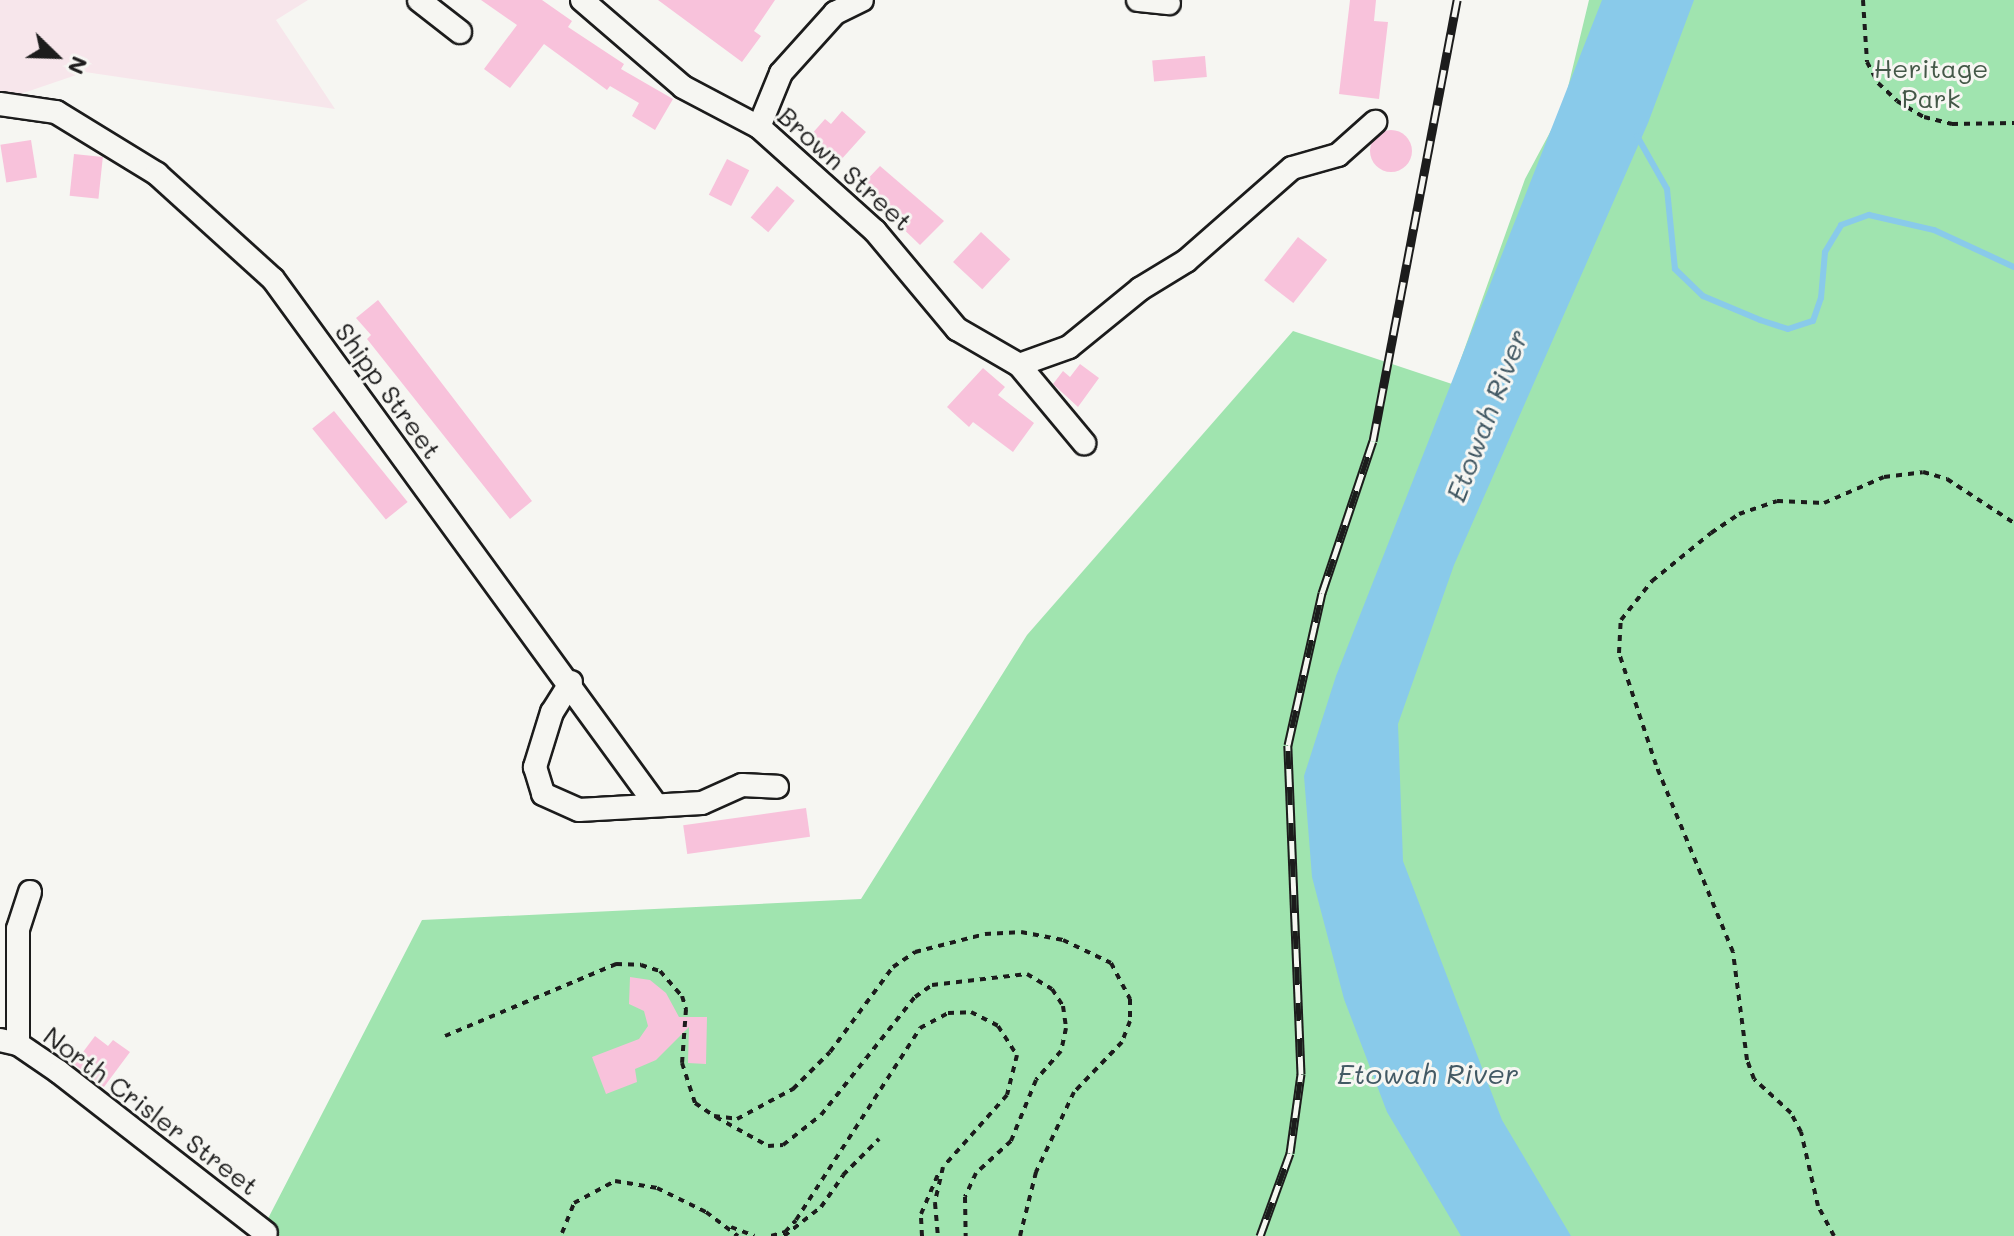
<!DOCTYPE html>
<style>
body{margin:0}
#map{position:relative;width:2014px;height:1236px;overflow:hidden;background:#f6f6f2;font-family:Mali,sans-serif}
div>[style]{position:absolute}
.built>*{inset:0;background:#f7e6eb}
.green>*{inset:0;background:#a0e4af}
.water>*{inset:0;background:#89caea}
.stream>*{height:6px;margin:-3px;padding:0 3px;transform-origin:3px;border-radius:3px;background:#89caea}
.building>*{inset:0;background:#f8c2db;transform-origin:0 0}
.round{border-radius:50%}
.path>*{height:4px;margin-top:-2px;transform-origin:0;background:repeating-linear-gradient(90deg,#1c1c1c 0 6px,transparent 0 12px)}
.roads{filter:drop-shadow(2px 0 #1c1c1c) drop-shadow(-2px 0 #1c1c1c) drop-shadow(0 2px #1c1c1c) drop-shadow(0 -2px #1c1c1c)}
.minor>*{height:22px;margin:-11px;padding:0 11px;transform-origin:11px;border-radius:11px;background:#f6f6f2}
.rail>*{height:9px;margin-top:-4.5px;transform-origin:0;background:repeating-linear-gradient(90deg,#f6f6f2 0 18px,#1c1c1c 0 36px);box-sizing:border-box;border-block:2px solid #1c1c1c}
span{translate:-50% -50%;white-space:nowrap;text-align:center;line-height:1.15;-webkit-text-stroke:6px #f6f6f2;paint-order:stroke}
.park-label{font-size:26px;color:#445848}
.street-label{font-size:26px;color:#1c1c1c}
.water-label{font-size:28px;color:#425964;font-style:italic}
.north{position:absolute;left:16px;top:16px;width:80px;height:80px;-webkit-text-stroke:6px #f6f6f2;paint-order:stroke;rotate:113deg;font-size:22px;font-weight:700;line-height:32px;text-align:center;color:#1c1c1c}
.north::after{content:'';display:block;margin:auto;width:28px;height:36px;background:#1c1c1c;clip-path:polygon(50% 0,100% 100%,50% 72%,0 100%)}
</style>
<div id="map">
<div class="built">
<div style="clip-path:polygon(0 0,308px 0,276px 20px,335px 109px,85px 72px,0 101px)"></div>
</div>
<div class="green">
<div style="clip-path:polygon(1589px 0,2014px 0,2014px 1236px,259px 1236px,422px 920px,861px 899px,1027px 635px,1293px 331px,1452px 384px,1525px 179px,1563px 108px)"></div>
</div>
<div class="water">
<div style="clip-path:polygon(1602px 0,1694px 0,1648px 123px,1454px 565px,1398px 724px,1403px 861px,1502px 1120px,1571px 1236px,1461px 1236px,1387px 1112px,1344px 999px,1312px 877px,1304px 776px,1336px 676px)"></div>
</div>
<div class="stream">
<div style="left:1637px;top:136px;width:61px;rotate:60.5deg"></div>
<div style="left:1667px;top:189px;width:80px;rotate:84.3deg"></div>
<div style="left:1675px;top:269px;width:39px;rotate:44deg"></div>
<div style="left:1703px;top:296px;width:62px;rotate:22.8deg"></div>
<div style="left:1760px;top:320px;width:29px;rotate:18deg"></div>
<div style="left:1788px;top:329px;width:26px;rotate:-18deg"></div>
<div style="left:1813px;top:321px;width:24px;rotate:-71deg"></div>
<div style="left:1821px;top:298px;width:46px;rotate:-85deg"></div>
<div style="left:1825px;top:252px;width:31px;rotate:-59deg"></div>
<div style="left:1841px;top:225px;width:30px;rotate:-20deg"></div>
<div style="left:1869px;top:215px;width:67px;rotate:13deg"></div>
<div style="left:1934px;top:230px;width:88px;rotate:24.8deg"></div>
</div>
<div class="building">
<div style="clip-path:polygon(481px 0,542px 0,572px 21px,568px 27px,624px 64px,621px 69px,673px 99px,655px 130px,632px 116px,639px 103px,610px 86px,607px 90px,544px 44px,510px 88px,484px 69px,517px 25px)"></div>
<div style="clip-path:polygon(658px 0,775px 0,754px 31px,761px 36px,742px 62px)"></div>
<div style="clip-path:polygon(1350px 0,1376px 0,1374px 21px,1388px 22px,1379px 99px,1339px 94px)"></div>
<div style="left:1205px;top:56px;width:21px;height:53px;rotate:85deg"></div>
<div style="clip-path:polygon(842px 111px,866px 132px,839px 162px,810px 136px,825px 119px,831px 124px)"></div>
<div class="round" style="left:1370px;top:130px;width:42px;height:42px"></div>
<div style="left:31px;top:140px;width:38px;height:31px;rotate:81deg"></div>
<div style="left:74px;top:154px;width:29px;height:42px;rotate:6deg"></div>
<div style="left:727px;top:159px;width:25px;height:40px;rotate:27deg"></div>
<div style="clip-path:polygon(880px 166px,944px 221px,920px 245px,860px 187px)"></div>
<div style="left:777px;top:186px;width:23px;height:41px;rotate:40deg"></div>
<div style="left:981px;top:232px;width:40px;height:41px;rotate:43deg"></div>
<div style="left:1298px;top:237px;width:37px;height:55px;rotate:38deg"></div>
<div style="clip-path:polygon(378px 300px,532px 501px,510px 519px,367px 339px,371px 335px,356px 318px)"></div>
<div style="clip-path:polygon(1080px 364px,1099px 378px,1078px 407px,1053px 384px,1063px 371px,1070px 377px)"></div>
<div style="clip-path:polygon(983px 368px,1005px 387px,998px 395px,1034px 423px,1013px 452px,973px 422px,969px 427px,947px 407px)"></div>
<div style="left:334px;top:411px;width:117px;height:28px;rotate:51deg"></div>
<div style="left:806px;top:808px;width:29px;height:124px;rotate:82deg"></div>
<div style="clip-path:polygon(630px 977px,650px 980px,666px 993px,679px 1017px,707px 1017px,706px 1064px,688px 1063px,689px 1027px,656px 1060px,635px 1069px,637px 1082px,606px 1094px,592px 1057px,639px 1039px,648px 1026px,644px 1011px,629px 1004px)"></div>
<div style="clip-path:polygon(95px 1036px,108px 1046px,113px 1040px,130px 1052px,104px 1087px,74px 1064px)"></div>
</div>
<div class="path">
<div style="left:1863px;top:0;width:62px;rotate:86.3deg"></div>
<div style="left:1867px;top:62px;width:24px;rotate:62deg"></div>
<div style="left:1878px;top:83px;width:26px;rotate:43deg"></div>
<div style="left:1897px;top:101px;width:31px;rotate:31deg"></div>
<div style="left:1924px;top:117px;width:29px;rotate:14deg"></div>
<div style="left:1952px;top:124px;width:62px;rotate:-0.9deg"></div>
<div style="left:445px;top:1036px;width:186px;rotate:-22.8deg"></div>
<div style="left:616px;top:964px;width:25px;rotate:2deg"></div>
<div style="left:641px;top:965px;width:20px;rotate:18deg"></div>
<div style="left:660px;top:971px;width:33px;rotate:49deg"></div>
<div style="left:682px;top:996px;width:14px;rotate:73deg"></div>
<div style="left:686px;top:1009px;width:54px;rotate:94.2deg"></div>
<div style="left:682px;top:1063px;width:42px;rotate:72deg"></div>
<div style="left:695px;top:1103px;width:23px;rotate:34deg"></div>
<div style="left:714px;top:1116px;width:23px;rotate:7deg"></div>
<div style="left:737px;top:1119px;width:64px;rotate:-28.2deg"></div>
<div style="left:793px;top:1089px;width:52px;rotate:-45deg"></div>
<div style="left:830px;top:1052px;width:106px;rotate:-53.5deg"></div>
<div style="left:893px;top:967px;width:27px;rotate:-34deg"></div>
<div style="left:915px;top:952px;width:72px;rotate:-14.4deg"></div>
<div style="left:985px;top:934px;width:36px;rotate:-3deg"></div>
<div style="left:1021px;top:932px;width:43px;rotate:10.8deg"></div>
<div style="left:1063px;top:940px;width:53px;rotate:25.6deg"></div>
<div style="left:1111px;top:963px;width:41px;rotate:62.2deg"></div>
<div style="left:1130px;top:999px;width:22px;rotate:90deg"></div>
<div style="left:1130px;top:1021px;width:22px;rotate:111deg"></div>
<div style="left:1122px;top:1042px;width:69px;rotate:133.8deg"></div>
<div style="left:1074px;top:1092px;width:89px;rotate:115.4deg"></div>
<div style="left:1036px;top:1172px;width:66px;rotate:104deg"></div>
<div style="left:716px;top:1117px;width:60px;rotate:29.1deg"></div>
<div style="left:768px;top:1146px;width:15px;rotate:-4deg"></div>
<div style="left:783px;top:1145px;width:48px;rotate:-38.3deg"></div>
<div style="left:821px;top:1115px;width:151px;rotate:-51.5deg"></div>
<div style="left:915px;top:997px;width:21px;rotate:-35deg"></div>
<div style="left:932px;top:985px;width:96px;rotate:-6.6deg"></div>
<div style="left:1027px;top:974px;width:29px;rotate:31deg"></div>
<div style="left:1052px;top:989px;width:20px;rotate:57deg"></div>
<div style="left:1063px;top:1006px;width:22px;rotate:82deg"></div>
<div style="left:1066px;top:1028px;width:24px;rotate:102deg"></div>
<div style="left:1061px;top:1051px;width:38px;rotate:131deg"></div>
<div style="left:1036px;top:1080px;width:66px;rotate:112.3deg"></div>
<div style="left:1011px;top:1141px;width:47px;rotate:137.6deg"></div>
<div style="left:976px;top:1173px;width:26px;rotate:115deg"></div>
<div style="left:965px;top:1197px;width:39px;rotate:89deg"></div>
<div style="left:731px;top:1227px;width:25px;rotate:21deg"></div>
<div style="left:562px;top:1233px;width:32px;rotate:-68deg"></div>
<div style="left:574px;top:1203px;width:47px;rotate:-28.2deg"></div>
<div style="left:615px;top:1181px;width:43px;rotate:9.5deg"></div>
<div style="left:657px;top:1188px;width:55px;rotate:26.1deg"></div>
<div style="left:706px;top:1212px;width:40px;rotate:37deg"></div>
<div style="left:771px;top:1236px;width:15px;rotate:-16deg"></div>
<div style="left:785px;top:1232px;width:16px;rotate:-47deg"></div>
<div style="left:796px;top:1220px;width:229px;rotate:-57.1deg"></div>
<div style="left:920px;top:1028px;width:32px;rotate:-28deg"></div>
<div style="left:948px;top:1013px;width:23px;rotate:-2deg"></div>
<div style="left:971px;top:1012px;width:30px;rotate:27deg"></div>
<div style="left:998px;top:1026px;width:35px;rotate:57deg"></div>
<div style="left:1017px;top:1055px;width:41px;rotate:104deg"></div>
<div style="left:1007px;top:1095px;width:96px;rotate:131.6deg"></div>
<div style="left:943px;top:1167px;width:37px;rotate:103deg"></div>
<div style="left:935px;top:1203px;width:33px;rotate:85deg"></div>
<div style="left:784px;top:1236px;width:47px;rotate:-38.1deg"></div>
<div style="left:821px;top:1207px;width:39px;rotate:-55deg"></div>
<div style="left:843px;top:1175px;width:51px;rotate:-45deg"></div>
<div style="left:922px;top:1236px;width:22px;rotate:-93deg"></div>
<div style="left:921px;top:1214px;width:46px;rotate:-66.8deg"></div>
<div style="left:1834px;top:1236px;width:34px;rotate:-118deg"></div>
<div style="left:1818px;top:1206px;width:76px;rotate:-102.9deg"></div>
<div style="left:1801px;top:1132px;width:21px;rotate:-118deg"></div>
<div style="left:1791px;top:1113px;width:50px;rotate:-137.4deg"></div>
<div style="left:1754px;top:1079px;width:20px;rotate:-110deg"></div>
<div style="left:1747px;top:1060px;width:109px;rotate:-97.4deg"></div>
<div style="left:1733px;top:952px;width:202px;rotate:-112.4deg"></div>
<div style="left:1656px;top:765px;width:118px;rotate:-108.3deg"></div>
<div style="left:1619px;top:653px;width:33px;rotate:-87deg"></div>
<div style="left:1621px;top:620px;width:50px;rotate:-51.5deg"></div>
<div style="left:1652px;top:581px;width:76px;rotate:-39.1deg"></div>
<div style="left:1711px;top:533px;width:34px;rotate:-34deg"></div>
<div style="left:1739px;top:514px;width:40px;rotate:-18.9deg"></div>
<div style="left:1777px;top:501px;width:47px;rotate:2.4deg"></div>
<div style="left:1824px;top:503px;width:65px;rotate:-23.4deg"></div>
<div style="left:1884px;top:477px;width:39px;rotate:-7deg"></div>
<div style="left:1923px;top:472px;width:25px;rotate:16deg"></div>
<div style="left:1947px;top:479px;width:80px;rotate:33.3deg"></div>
</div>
<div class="roads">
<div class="minor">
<div style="left:419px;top:0;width:52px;rotate:38deg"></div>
<div style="left:582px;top:0;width:133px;rotate:40.7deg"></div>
<div style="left:683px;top:87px;width:86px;rotate:27.8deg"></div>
<div style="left:759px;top:127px;width:156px;rotate:41.9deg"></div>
<div style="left:875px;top:231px;width:128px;rotate:50.1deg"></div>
<div style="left:957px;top:329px;width:72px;rotate:30.1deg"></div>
<div style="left:1019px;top:365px;width:53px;rotate:-19.8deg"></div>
<div style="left:1069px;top:347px;width:92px;rotate:-39.2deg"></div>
<div style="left:1140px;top:289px;width:54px;rotate:-31.3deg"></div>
<div style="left:1186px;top:261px;width:141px;rotate:-41.3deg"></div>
<div style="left:1292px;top:168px;width:48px;rotate:-15.8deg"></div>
<div style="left:1338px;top:155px;width:50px;rotate:-41.7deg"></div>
<div style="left:1138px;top:0;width:31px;rotate:6deg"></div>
<div style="left:0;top:104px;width:57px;rotate:8.1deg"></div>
<div style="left:56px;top:112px;width:119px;rotate:31.5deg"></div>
<div style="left:157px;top:174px;width:156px;rotate:42.2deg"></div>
<div style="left:273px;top:279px;width:647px;rotate:53.93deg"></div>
<div style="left:759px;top:127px;width:58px;rotate:-67.8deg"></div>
<div style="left:781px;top:73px;width:81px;rotate:-48deg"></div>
<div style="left:835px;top:13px;width:30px;rotate:-26deg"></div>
<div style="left:1019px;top:365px;width:102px;rotate:50.2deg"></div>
<div style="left:571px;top:682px;width:36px;rotate:122deg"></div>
<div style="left:552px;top:712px;width:58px;rotate:107.2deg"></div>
<div style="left:535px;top:767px;width:28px;rotate:73deg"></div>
<div style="left:543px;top:794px;width:39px;rotate:24deg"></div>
<div style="left:579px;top:810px;width:123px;rotate:-3.3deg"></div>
<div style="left:702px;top:803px;width:44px;rotate:-24.2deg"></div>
<div style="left:742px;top:785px;width:35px;rotate:3deg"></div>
<div style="left:0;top:1040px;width:18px;rotate:13deg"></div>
<div style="left:18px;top:1044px;width:50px;rotate:34.3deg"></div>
<div style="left:59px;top:1072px;width:262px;rotate:37.9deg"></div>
<div style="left:18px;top:1044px;width:115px;rotate:-90deg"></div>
<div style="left:18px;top:929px;width:39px;rotate:-72deg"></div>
</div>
</div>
<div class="rail">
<div style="left:1260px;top:1236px;width:88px;rotate:-70.1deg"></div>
<div style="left:1290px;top:1153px;width:80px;rotate:-82.1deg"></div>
<div style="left:1301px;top:1074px;width:329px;rotate:-92.3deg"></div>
<div style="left:1288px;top:745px;width:156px;rotate:-77.4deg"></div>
<div style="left:1322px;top:593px;width:160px;rotate:-71.5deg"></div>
<div style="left:1373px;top:441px;width:449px;rotate:-79.2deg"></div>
</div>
<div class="park-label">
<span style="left:1931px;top:84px">Heritage<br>Park</span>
</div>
<div class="street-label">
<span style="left:845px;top:169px;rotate:42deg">Brown Street</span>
<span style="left:388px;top:391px;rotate:54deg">Shipp Street</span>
<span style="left:151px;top:1111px;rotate:37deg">North Crisler Street</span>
</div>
<div class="water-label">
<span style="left:1486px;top:415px;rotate:-69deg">Etowah River</span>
<span style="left:1428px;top:1073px">Etowah River</span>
</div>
<div class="north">N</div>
</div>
